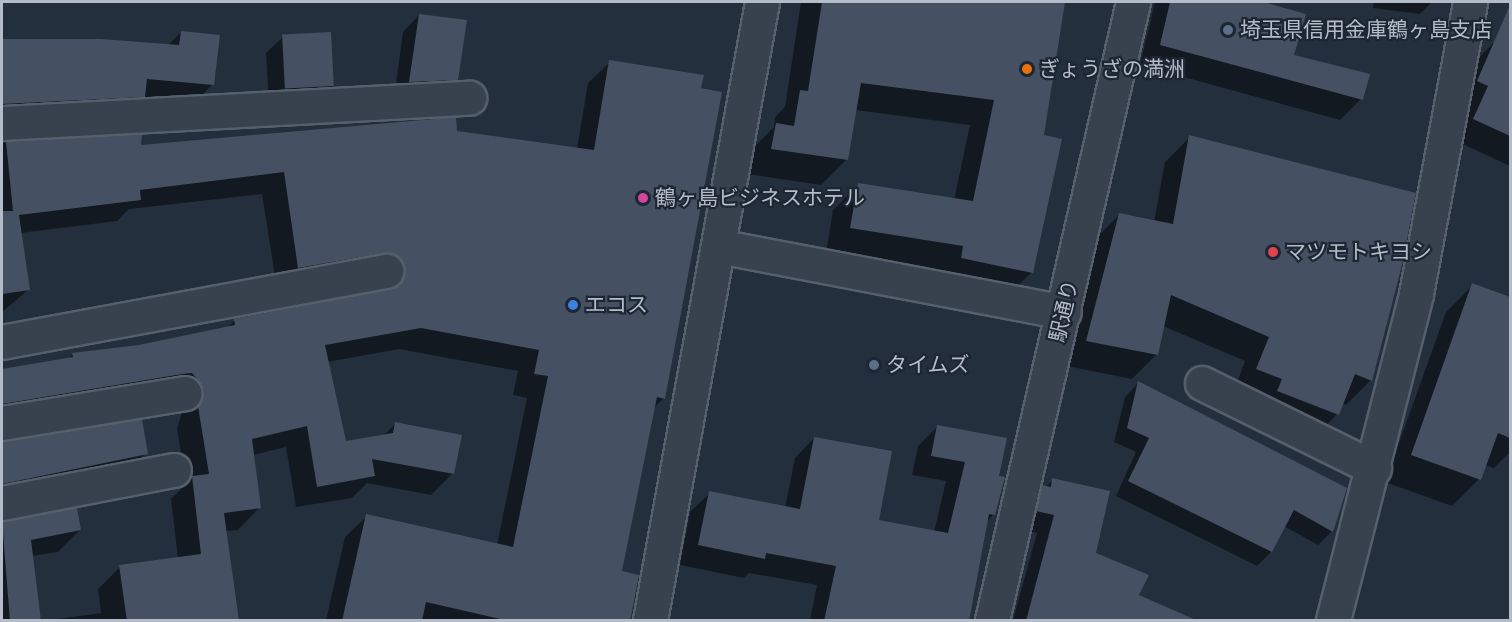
<!DOCTYPE html>
<meta charset="utf-8">
<style>
body{margin:0}
#map{position:relative;width:1512px;height:622px;overflow:hidden;background:#242f3e;font-family:"Archivo Narrow","Noto Sans JP",sans-serif}
div>[style]{position:absolute}
.shadow>*{inset:0;background:#0007}
.building>*{inset:0;background:#455162;transform-origin:0 0}
.roads{filter:drop-shadow(2px 0 #565f6c) drop-shadow(-2px 0 #565f6c) drop-shadow(0 2px #565f6c) drop-shadow(0 -2px #565f6c)}
.minor>*{height:33px;margin:-16.5px;padding:0 16.5px;transform-origin:16.5px;border-radius:16.5px;background:#38414e}
.dots>*{width:16px;height:16px;translate:-50% -50%;box-sizing:border-box;border:3px solid #1d2633;border-radius:50%}
span{translate:-50% -50%;white-space:nowrap;text-align:center;line-height:1.15;-webkit-text-stroke:4.5px #1d2633;paint-order:stroke}
.poi-label{font-size:21px;color:#b4bcc9}
.left{translate:0 -50%;text-align:left}
.street-label{font-size:21px;color:#b4bcc9}
.frame{position:absolute;inset:0;border:3px solid #b4bcc9;pointer-events:none}
</style>
<div id="map">
<div class="shadow">
<div style="clip-path:polygon(801px 2px,1064px 2px,1043px 137px,1032px 272px,1006px 297px,936px 283px,939px 271px,826px 253px,833px 210px,858px 185px,954px 200px,970px 125px,855px 110px,846px 160px,821px 185px,747px 174px,751px 150px,774px 127px,775px 117px,785px 107px)"></div>
<div style="clip-path:polygon(1155px 2px,1258px 2px,1305px 15px,1292px 57px,1361px 99px,1340px 120px,1140px 65px)"></div>
<div style="clip-path:polygon(1374px 2px,1432px 2px,1420px 14px,1373px 8px)"></div>
<div style="clip-path:polygon(419px 15px,457px 79px,441px 96px,394px 98px,403px 32px)"></div>
<div style="clip-path:polygon(181px 32px,213px 84px,191px 106px,2px 124px,2px 39px,168px 46px)"></div>
<div style="clip-path:polygon(283px 37px,333px 86px,316px 102px,269px 105px,266px 53px)"></div>
<div style="clip-path:polygon(1495px 41px,1510px 48px,1510px 166px,1454px 140px,1469px 106px,1457px 101px,1475px 62px)"></div>
<div style="clip-path:polygon(610px 62px,664px 398px,654px 408px,621px 573px,627px 620px,326px 620px,345px 537px,367px 516px,497px 545px,527px 398px,513px 395px,518px 371px,399px 349px,327px 362px,345px 443px,383px 436px,395px 424px,453px 473px,431px 495px,367px 483px,352px 498px,296px 507px,286px 447px,253px 455px,259px 508px,238px 530px,225px 531px,238px 620px,50px 620px,101px 613px,98px 589px,120px 567px,178px 558px,171px 499px,186px 484px,177px 429px,182px 412px,170px 394px,2px 422px,2px 372px,68px 359px,73px 354px,140px 347px,227px 328px,234px 321px,381px 292px,379px 281px,277px 289px,262px 194px,129px 209px,117px 221px,20px 233px,28px 290px,2px 312px,2px 143px,141px 136px,140px 146px,455px 132px,577px 149px,588px 83px)"></div>
<div style="clip-path:polygon(1190px 137px,1371px 380px,1346px 405px,1342px 403px,1337px 414px,1313px 439px,1233px 394px,1245px 361px,1163px 326px,1157px 354px,1132px 379px,1062px 365px,1095px 239px,1120px 214px,1154px 222px,1165px 162px)"></div>
<div style="clip-path:polygon(1473px 285px,1510px 299px,1510px 452px,1494px 468px,1484px 465px,1479px 479px,1452px 506px,1385px 482px,1446px 312px)"></div>
<div style="clip-path:polygon(1138px 383px,1332px 531px,1318px 545px,1284px 526px,1271px 552px,1257px 566px,1116px 496px,1136px 452px,1114px 442px,1125px 397px)"></div>
<div style="clip-path:polygon(938px 426px,998px 477px,994px 514px,986px 522px,968px 620px,810px 620px,817px 585px,749px 573px,744px 578px,680px 565px,690px 512px,710px 493px,785px 508px,795px 458px,814px 438px,877px 521px,934px 532px,946px 481px,912px 475px,918px 446px)"></div>
<div style="clip-path:polygon(2px 442px,4px 443px,146px 453px,124px 475px,2px 500px)"></div>
<div style="clip-path:polygon(1053px 480px,1095px 553px,1167px 620px,1013px 620px,1037px 533px,1018px 529px,1024px 506px)"></div>
<div style="clip-path:polygon(76px 509px,80px 530px,58px 552px,32px 556px,40px 620px,2px 620px,2px 522px)"></div>
</div>
<div class="building">
<div style="clip-path:polygon(822px 2px,1065px 2px,1044px 135px,1062px 139px,1033px 273px,961px 258px,963px 246px,850px 228px,858px 183px,973px 201px,994px 100px,861px 83px,848px 160px,771px 149px,776px 123px,794px 126px,800px 90px,808px 91px)"></div>
<div style="clip-path:polygon(1170px 2px,1263px 2px,1306px 14px,1294px 55px,1370px 74px,1363px 100px,1160px 45px)"></div>
<div style="clip-path:polygon(1510px 5px,1510px 136px,1473px 119px,1488px 86px,1477px 81px)"></div>
<div style="clip-path:polygon(419px 14px,467px 20px,458px 80px,409px 82px)"></div>
<div style="clip-path:polygon(181px 31px,220px 35px,214px 85px,147px 79px,145px 97px,2px 104px,2px 39px,101px 39px,179px 45px)"></div>
<div style="left:331px;top:32px;width:54px;height:49px;rotate:87deg"></div>
<div style="clip-path:polygon(609px 60px,704px 75px,701px 88px,722px 92px,665px 399px,657px 397px,622px 571px,639px 575px,630px 621px,509px 621px,426px 602px,422px 621px,342px 621px,366px 514px,513px 547px,548px 376px,534px 374px,539px 350px,421px 328px,325px 345px,346px 441px,393px 433px,395px 422px,462px 435px,454px 474px,372px 459px,375px 476px,317px 487px,307px 426px,252px 439px,261px 508px,224px 513px,239px 621px,127px 621px,119px 565px,201px 554px,192px 476px,209px 474px,198px 406px,204px 391px,200px 382px,192px 373px,182px 374px,2px 404px,2px 369px,73px 357px,72px 353px,139px 345px,235px 325px,234px 319px,389px 289px,403px 278px,404px 267px,393px 254px,383px 253px,298px 268px,284px 172px,140px 190px,141px 200px,19px 215px,30px 290px,2px 294px,2px 211px,13px 211px,6px 142px,142px 134px,141px 145px,456px 117px,457px 131px,594px 150px)"></div>
<div style="clip-path:polygon(1189px 135px,1416px 193px,1402px 265px,1372px 381px,1355px 374px,1339px 415px,1277px 391px,1282px 379px,1256px 369px,1269px 337px,1171px 295px,1158px 355px,1086px 341px,1119px 213px,1173px 224px)"></div>
<div style="clip-path:polygon(1472px 283px,1510px 297px,1510px 438px,1498px 433px,1481px 480px,1411px 455px)"></div>
<div style="clip-path:polygon(1138px 381px,1347px 488px,1333px 532px,1294px 510px,1272px 552px,1128px 481px,1149px 438px,1127px 428px)"></div>
<div style="clip-path:polygon(142px 419px,148px 454px,2px 484px,2px 441px)"></div>
<div style="clip-path:polygon(937px 425px,1007px 438px,999px 476px,1005px 477px,995px 515px,989px 514px,969px 621px,824px 621px,836px 566px,766px 553px,765px 559px,698px 545px,709px 491px,800px 509px,814px 437px,892px 451px,879px 520px,948px 533px,965px 462px,931px 456px)"></div>
<div style="clip-path:polygon(1052px 478px,1110px 491px,1096px 553px,1149px 575px,1139px 595px,1198px 621px,1026px 621px,1054px 515px,1036px 511px,1042px 485px,1051px 487px)"></div>
<div style="clip-path:polygon(77px 508px,81px 530px,31px 540px,41px 621px,10px 621px,2px 521px)"></div>
</div>
<div class="roads">
<div class="minor">
<div style="left:2px;top:123px;width:468px;rotate:-3.1deg"></div>
<div style="left:718px;top:246px;width:352px;rotate:10.8deg"></div>
<div style="left:2px;top:342px;width:391px;rotate:-10.5deg"></div>
<div style="left:1202px;top:383px;width:192px;rotate:26.3deg"></div>
<div style="left:2px;top:423px;width:185px;rotate:-9.3deg"></div>
<div style="left:2px;top:503px;width:175px;rotate:-10.9deg"></div>
<div style="left:650px;top:620px;width:628px;rotate:-79.73deg"></div>
<div style="left:992px;top:620px;width:634px;rotate:-77.15deg"></div>
<div style="left:1333px;top:620px;width:336px;rotate:-75.7deg"></div>
<div style="left:1416px;top:294px;width:297px;rotate:-79.5deg"></div>
</div>
</div>
<div class="dots">
<div style="left:1228px;top:30px;background:#5c6f8a"></div>
<div style="left:1027px;top:69px;background:#e8710a"></div>
<div style="left:643px;top:198px;background:#d1479c"></div>
<div style="left:1273px;top:252px;background:#e0444e"></div>
<div style="left:573px;top:305px;background:#3f7fe0"></div>
<div style="left:874px;top:365px;background:#5c6f8a"></div>
</div>
<div class="poi-label">
<span class="left" style="left:1240px;top:30px">埼玉県信用金庫鶴ヶ島支店</span>
<span class="left" style="left:1039px;top:69px">ぎょうざの満洲</span>
<span class="left" style="left:655px;top:198px">鶴ヶ島ビジネスホテル</span>
<span class="left" style="left:1285px;top:252px">マツモトキヨシ</span>
<span class="left" style="left:585px;top:305px">エコス</span>
<span class="left" style="left:886px;top:365px">タイムズ</span>
</div>
<div class="street-label">
<span style="left:1064px;top:311px;rotate:-77deg">駅通り</span>
</div>
<div class="frame"></div>
</div>
